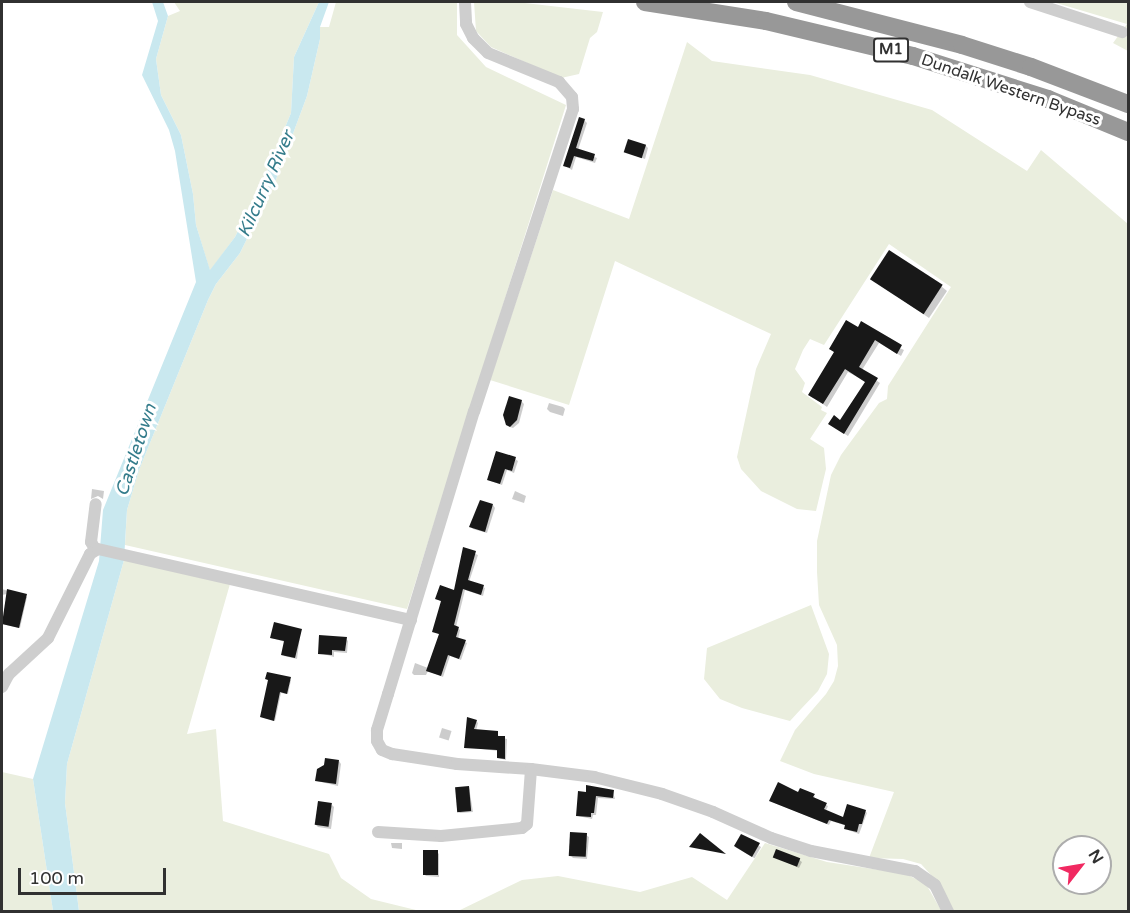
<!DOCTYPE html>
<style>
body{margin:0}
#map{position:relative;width:1130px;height:913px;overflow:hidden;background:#fff;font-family:"Varela Round",sans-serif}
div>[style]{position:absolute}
.green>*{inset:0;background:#eaeede}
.water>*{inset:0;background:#c9e8ef}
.shadow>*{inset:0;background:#0003;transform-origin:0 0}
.building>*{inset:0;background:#181818;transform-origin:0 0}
.minor>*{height:12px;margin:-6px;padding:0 6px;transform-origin:6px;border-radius:6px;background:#cecece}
.highway>*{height:18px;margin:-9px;padding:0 9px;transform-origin:9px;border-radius:9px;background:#989898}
span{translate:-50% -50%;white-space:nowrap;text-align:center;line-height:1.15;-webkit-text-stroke:6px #fff;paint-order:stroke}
.shield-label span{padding:2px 4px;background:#fff;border:2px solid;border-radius:4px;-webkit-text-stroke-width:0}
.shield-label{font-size:15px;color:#313131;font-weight:700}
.street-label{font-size:16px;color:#313131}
.water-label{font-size:18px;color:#347c8b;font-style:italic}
.frame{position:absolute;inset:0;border:3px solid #313131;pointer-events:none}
.north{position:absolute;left:1052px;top:835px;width:60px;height:60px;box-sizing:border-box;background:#fff;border:2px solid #adadad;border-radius:50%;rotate:59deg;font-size:16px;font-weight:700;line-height:24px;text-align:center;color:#313131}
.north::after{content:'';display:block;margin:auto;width:21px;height:27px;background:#f12961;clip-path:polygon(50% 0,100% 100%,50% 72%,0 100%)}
.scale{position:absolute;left:18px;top:868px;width:148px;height:27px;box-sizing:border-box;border:3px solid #313131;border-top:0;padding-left:8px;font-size:18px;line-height:21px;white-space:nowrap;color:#313131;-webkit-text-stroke:4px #fff;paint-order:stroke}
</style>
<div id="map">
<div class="green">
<div style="clip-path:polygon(174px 2px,319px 2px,294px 57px,291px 113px,263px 181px,235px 237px,210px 271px,196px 225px,193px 194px,181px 135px,161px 95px,156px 59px,168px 16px,180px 11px)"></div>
<div style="clip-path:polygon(336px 2px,457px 2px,457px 35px,486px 67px,566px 105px,407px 609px,125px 545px,127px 510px,139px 470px,208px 300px,216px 284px,240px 253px,275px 182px,307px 96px,320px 39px,320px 27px,329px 27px)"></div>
<div style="clip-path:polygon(474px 2px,516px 2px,603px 12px,597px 32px,590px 38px,579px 74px,561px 78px,491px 47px,476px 31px)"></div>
<div style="clip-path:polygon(1053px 2px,1128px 2px,1128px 51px,1113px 43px,1127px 24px)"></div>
<div style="clip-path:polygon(evenodd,687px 42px,712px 61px,810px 75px,932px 110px,1027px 171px,1041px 150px,1128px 224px,1128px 911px,953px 911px,941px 886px,921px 864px,903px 859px,869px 858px,894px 792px,814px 774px,780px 761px,795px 730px,826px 694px,834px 681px,838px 666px,837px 645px,819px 605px,817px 572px,817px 541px,831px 475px,841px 455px,879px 403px,887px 399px,888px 386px,951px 287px,889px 244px,824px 345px,810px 339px,803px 350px,795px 369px,805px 383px,802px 392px,822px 407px,821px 410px,827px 413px,810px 439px,824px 448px,826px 469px,816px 511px,797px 509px,761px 491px,741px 469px,737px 457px,756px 369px,771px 334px,615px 261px,569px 405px,490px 380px,553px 190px,629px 219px,687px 42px,1064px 847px,1100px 847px,1100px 883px,1064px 883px,1064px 847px)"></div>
<div style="clip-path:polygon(124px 560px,230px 584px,187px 734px,216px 729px,223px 821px,329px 854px,341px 878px,371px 899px,420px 911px,79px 911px,65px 803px,67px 764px)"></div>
<div style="clip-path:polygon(811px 605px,829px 654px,827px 674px,818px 691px,801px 709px,790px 721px,742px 708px,720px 699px,704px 679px,707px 648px)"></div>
<div style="clip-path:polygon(2px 772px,33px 779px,53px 911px,2px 912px)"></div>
<div style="clip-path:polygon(765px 843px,827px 862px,906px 874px,926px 884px,942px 912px,456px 912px,522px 880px,558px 876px,640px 892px,692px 877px,727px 900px)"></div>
</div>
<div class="water">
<div style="clip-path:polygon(152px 2px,163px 2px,168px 16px,156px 59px,161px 95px,181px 135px,193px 194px,196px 225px,210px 270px,235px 237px,263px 181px,291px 113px,294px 57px,319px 2px,329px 2px,320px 27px,320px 39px,307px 96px,275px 182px,240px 253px,216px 284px,208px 300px,139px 470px,127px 510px,124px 560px,67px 764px,65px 803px,79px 911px,53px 911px,33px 779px,99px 561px,103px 510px,196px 282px,175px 151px,169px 130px,142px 75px,158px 21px)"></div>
</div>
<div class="shadow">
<div style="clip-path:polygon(584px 120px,587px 123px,578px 150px,597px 158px,595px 163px,576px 157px,572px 170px,565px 166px)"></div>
<div style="clip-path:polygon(646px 146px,648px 148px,645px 159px,626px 152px)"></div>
<div style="clip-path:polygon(872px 279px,941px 286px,947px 291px,929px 318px)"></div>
<div style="clip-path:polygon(858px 329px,904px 350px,901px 356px,879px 343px,862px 370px,880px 383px,848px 436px,834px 427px,841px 422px,866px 382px,848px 372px,827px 407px,810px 395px)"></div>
<div style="clip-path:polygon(521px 401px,524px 404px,519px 423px,513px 428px,510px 427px,507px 424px)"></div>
<div style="clip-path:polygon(549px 403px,563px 407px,565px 409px,563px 416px,550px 412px,547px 409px)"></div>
<div style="clip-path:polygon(515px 459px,518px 461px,514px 473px,507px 470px,502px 485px,488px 480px)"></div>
<div style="clip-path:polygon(92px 489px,104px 491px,103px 499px,98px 496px,91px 499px)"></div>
<div style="clip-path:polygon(515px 491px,526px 496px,524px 503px,512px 499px)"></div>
<div style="clip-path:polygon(493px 505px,495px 508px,487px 533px,473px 529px,471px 527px)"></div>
<div style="clip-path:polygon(464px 549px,478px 555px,469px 582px,485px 588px,483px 596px,465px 590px,456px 627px,460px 630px,458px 639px,467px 643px,461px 660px,450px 656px,443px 677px,428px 671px,426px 675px,414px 675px,412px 673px,415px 663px,428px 668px,440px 635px,434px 631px,442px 602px,437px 599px,456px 592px)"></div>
<div style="clip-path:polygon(2px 589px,27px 597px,20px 628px,2px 624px,7px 594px,2px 595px)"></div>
<div style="clip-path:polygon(301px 630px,297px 659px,284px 656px,285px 642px,272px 638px)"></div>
<div style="clip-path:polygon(346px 639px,348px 641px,347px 653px,334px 652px,334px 657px,320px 653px)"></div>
<div style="clip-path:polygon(267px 679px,291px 680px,288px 694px,281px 693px,275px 721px,261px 717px,269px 680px)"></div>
<div style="clip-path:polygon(476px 721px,478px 723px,476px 731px,497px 733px,499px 737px,507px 739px,506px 760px,498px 758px,498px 751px,466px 747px)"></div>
<div style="left:442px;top:728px;width:10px;height:10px;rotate:17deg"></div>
<div style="clip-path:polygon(339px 761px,341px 764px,338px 786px,317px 781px)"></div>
<div style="clip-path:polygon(469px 787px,473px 812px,460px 813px,458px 811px)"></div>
<div style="clip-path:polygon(613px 792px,615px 799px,598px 798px,596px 815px,593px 815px,592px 819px,578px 816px,579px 793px)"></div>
<div style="clip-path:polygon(799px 794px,814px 795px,815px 799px,828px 806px,826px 811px,844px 820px,865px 811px,867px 813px,859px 834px,848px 830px,847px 826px,831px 821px,829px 825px,771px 801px)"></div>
<div style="clip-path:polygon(332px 805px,334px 807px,331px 829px,318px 827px,316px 825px)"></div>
<div style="clip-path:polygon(586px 835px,589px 837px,587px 859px,573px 858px,570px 855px)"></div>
<div style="left:742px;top:836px;width:22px;height:13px;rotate:30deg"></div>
<div style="clip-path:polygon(391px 843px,402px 843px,402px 849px,392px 848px)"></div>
<div style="clip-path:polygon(437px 852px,439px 854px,439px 877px,426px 876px,424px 874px)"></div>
<div style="clip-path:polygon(777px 858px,799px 860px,802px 862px,799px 868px)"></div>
</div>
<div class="building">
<div style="clip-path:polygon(579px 117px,585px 119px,576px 148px,595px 154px,593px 161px,574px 156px,570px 168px,563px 166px)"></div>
<div style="left:628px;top:139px;width:19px;height:14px;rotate:18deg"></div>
<div style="left:889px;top:250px;width:64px;height:35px;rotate:33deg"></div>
<div style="clip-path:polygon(846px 320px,858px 327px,861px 321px,902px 345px,897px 354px,875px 340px,859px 367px,878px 378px,844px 434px,828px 424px,834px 415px,840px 420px,865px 382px,845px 369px,823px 404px,808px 395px,834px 352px,829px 349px)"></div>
<div style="clip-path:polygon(509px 396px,522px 400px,517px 420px,510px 427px,506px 425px,503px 415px)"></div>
<div style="clip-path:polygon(496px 451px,516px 457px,512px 471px,505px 469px,500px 484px,487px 480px)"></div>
<div style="clip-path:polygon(480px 500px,493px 504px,485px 532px,469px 527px)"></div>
<div style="clip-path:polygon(463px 547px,476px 551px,468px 580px,484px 585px,481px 595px,463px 589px,454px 625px,459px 627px,456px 637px,466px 640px,459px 659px,448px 655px,441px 676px,426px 671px,439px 634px,432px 632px,441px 601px,435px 599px,440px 585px,454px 590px)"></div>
<div style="clip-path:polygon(7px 589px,27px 594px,19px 628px,2px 624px)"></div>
<div style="clip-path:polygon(274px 622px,302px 629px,295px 658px,281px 655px,284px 641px,270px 638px)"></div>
<div style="clip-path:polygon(319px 635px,347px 637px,345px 651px,332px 650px,332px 655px,318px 654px)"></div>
<div style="clip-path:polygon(267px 672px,291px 677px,287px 694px,280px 692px,274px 721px,260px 717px,268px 680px,265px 679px)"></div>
<div style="clip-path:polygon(467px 717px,477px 720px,474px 729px,498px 731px,498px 736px,505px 736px,505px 759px,497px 758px,497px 750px,464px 748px)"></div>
<div style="clip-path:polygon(325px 758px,339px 760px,336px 784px,315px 781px,317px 769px,324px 765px)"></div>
<div style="clip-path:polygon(778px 782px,798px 792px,800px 788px,815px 794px,813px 797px,827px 803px,824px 809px,843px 817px,847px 804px,866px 810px,862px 824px,859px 824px,857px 832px,844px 829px,845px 825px,829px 820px,827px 824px,769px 801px)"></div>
<div style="clip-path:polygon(586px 785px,614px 790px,613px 798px,596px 796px,594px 813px,591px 813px,591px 817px,576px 816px,578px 791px,586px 792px)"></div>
<div style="left:469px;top:786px;width:25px;height:14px;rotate:85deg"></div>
<div style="left:318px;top:801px;width:14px;height:24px;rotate:8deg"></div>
<div style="left:570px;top:832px;width:17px;height:24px;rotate:3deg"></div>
<div style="clip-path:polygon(700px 833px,726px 854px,689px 847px)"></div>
<div style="clip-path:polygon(741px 834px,760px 843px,752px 857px,734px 846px)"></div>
<div style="left:776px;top:849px;width:26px;height:9px;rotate:21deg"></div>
<div style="left:423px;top:850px;width:15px;height:25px"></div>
</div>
<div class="minor">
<div style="left:465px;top:2px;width:22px;rotate:87deg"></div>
<div style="left:466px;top:24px;width:16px;rotate:63deg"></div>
<div style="left:473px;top:38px;width:21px;rotate:45deg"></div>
<div style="left:488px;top:53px;width:77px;rotate:22.2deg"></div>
<div style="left:559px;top:82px;width:20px;rotate:49deg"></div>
<div style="left:572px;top:97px;width:12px;rotate:85deg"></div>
<div style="left:573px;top:109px;width:318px;rotate:108.1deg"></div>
<div style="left:474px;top:411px;width:296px;rotate:106.9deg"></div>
<div style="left:388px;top:694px;width:38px;rotate:107deg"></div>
<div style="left:377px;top:730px;width:11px;rotate:90deg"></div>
<div style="left:377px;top:741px;width:10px;rotate:61deg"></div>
<div style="left:382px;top:750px;width:11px;rotate:22deg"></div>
<div style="left:392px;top:754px;width:66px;rotate:8.7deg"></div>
<div style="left:457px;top:764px;width:74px;rotate:3.9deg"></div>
<div style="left:531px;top:769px;width:64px;rotate:7.2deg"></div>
<div style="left:594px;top:777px;width:70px;rotate:14deg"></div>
<div style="left:662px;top:794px;width:54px;rotate:19.4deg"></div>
<div style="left:713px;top:812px;width:64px;rotate:24.1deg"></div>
<div style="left:771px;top:838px;width:42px;rotate:18deg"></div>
<div style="left:811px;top:851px;width:106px;rotate:10.9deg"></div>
<div style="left:915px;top:871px;width:24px;rotate:35deg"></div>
<div style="left:935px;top:885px;width:30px;rotate:64deg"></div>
<div style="left:1030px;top:2px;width:97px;rotate:18.1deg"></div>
<div style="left:95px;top:549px;width:8px;rotate:-120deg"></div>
<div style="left:91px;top:542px;width:38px;rotate:-83deg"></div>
<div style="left:2px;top:687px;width:15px;rotate:-62deg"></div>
<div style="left:9px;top:674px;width:53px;rotate:-42.7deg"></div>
<div style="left:48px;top:638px;width:94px;rotate:-63.4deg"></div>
<div style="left:90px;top:554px;width:9px;rotate:-32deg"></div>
<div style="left:98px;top:549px;width:321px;rotate:12.8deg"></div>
<div style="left:378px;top:832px;width:63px;rotate:3.6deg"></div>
<div style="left:441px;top:836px;width:81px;rotate:-5.6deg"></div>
<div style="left:522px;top:828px;width:6px;rotate:-39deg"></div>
<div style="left:527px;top:824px;width:55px;rotate:-85.8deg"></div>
</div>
<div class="highway">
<div style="left:645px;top:2px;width:122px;rotate:8.9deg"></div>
<div style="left:766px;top:21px;width:151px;rotate:13.4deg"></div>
<div style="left:913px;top:56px;width:142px;rotate:17.7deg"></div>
<div style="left:1048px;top:99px;width:87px;rotate:22.4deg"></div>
<div style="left:796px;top:2px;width:171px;rotate:14.5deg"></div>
<div style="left:962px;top:45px;width:72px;rotate:17.7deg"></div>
<div style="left:1031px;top:67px;width:104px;rotate:20.9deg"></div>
</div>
<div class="shield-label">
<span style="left:891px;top:50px">M1</span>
</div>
<div class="street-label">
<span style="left:1011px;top:90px;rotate:19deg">Dundalk Western Bypass</span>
</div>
<div class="water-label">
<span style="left:266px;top:184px;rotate:-66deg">Kilcurry River</span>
<span style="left:136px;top:450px;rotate:-72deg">Castletown</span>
</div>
<div class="frame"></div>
<div class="north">N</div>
<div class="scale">100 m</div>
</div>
